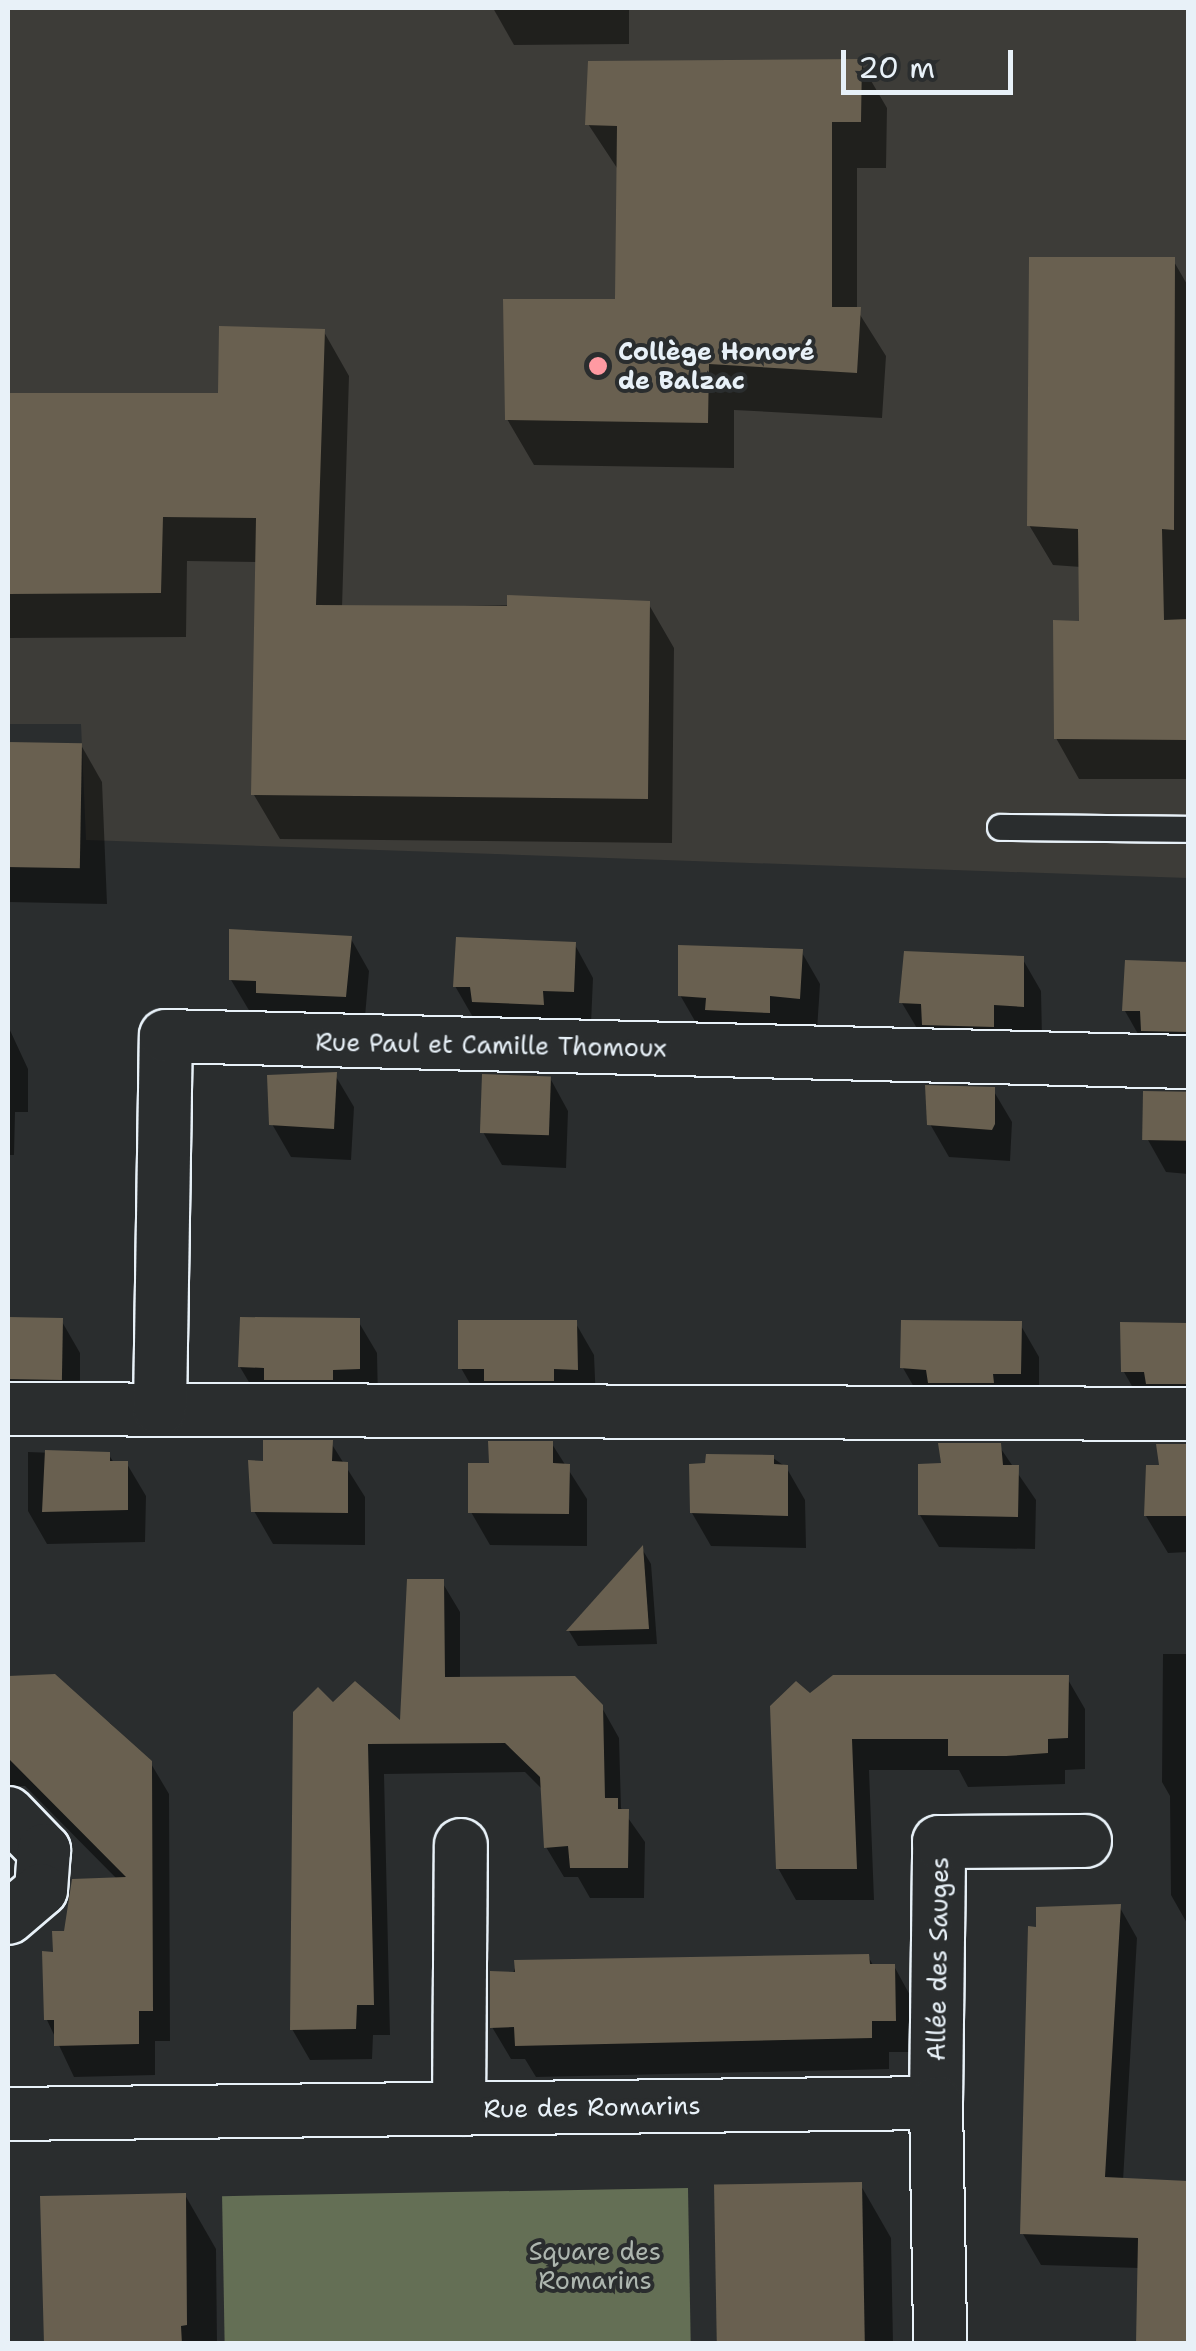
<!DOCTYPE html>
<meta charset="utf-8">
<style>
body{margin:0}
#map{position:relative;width:1196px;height:2351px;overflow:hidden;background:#2a2d2e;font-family:"Shantell Sans",sans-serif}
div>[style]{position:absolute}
.built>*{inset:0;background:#3d3c38}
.green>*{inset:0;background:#646f55;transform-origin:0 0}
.shadow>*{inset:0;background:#0007}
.building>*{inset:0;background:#696050;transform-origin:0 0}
.roads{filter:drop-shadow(2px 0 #e8f1f8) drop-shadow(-2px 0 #e8f1f8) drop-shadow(0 2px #e8f1f8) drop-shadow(0 -2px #e8f1f8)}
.service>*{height:25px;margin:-12.5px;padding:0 12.5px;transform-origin:12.5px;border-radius:12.5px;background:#2a2d2e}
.minor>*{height:52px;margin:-26px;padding:0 26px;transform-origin:26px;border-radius:26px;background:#2a2d2e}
.dots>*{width:28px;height:28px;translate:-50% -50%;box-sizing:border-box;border:5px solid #2a2d2e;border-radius:50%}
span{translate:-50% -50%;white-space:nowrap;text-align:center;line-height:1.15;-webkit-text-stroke:8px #2a2d2e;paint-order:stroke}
.poi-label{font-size:25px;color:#e8f1f8;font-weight:700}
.left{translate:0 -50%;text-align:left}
.street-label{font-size:25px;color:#e8f1f8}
.park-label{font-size:25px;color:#adb6af}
.frame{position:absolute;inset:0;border:10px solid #e8f1f8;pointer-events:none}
.scale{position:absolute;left:841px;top:50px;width:172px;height:45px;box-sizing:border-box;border:5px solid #e8f1f8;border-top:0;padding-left:12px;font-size:30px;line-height:35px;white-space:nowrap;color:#e8f1f8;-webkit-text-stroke:8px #2a2d2e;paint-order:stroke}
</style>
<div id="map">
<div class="built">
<div style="clip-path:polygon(8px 8px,1188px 8px,1188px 878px,86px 840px,81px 724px,8px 724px)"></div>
</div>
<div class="green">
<div style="left:688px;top:2188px;width:155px;height:466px;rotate:89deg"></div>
</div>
<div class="shadow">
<div style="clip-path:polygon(493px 8px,629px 8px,629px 44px,514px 45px)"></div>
<div style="clip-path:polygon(860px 62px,887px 108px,886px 168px,857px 168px,857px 310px,886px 356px,882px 418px,734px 410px,734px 468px,534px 465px,507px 419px,617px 302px,619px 171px,588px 124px)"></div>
<div style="clip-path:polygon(1173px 260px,1188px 286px,1188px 779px,1079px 779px,1056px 738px,1081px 624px,1081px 567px,1053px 565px,1029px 525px)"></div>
<div style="clip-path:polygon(324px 332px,349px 376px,342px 608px,648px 603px,674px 648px,672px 843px,280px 839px,254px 795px,258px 562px,187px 561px,186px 637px,8px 638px,8px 396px,221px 396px)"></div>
<div style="clip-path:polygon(8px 745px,81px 745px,102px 782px,107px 904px,8px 902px)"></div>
<div style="clip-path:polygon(351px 939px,369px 971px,364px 1028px,250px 1012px,231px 980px)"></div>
<div style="clip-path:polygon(575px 945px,593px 978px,591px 1024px,474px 1019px,455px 986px)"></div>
<div style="clip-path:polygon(801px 951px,820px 984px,817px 1031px,699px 1028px,680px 995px)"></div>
<div style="clip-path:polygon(1022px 958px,1041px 991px,1042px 1039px,921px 1035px,902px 1003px)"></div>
<div style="clip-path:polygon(1127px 962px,1188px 965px,1188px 1069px,1146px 1048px,1125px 1011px)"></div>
<div style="clip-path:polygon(8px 1026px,28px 1069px,28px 1112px,15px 1112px,14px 1155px,8px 1155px)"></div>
<div style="clip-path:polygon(335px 1075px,354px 1107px,351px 1160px,291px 1157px,272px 1124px)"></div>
<div style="clip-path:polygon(550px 1078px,568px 1111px,566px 1168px,502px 1165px,483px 1132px)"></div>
<div style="clip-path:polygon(993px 1090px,1012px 1122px,1010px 1161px,949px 1157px,930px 1124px)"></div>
<div style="clip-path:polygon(1188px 1092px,1188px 1174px,1166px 1172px,1148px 1140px,1146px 1093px)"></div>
<div style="clip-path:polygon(8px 1320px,61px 1320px,80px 1353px,80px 1411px,8px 1412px)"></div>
<div style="clip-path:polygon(358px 1321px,377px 1353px,378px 1401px,259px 1399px,240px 1367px)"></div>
<div style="clip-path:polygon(575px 1322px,594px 1355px,596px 1402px,480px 1401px,461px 1368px)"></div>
<div style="clip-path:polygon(1020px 1324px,1039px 1357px,1039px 1406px,922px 1401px,903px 1368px)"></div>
<div style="clip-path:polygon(1123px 1324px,1188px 1326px,1188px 1422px,1145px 1409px,1124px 1372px)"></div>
<div style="clip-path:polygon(331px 1443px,365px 1497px,365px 1545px,273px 1544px,254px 1511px,265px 1464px)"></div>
<div style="clip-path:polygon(552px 1444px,587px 1499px,587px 1546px,490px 1545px,471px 1512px,492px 1466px)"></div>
<div style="clip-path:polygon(1188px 1444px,1188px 1552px,1168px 1553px,1146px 1516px,1162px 1468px,1159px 1446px)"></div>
<div style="clip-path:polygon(999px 1446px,1036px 1500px,1035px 1549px,939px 1547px,920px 1515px,944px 1466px)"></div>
<div style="clip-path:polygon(28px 1452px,109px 1455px,114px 1463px,127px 1464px,146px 1496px,145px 1542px,47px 1544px,28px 1511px)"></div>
<div style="clip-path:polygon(773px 1458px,786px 1467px,805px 1500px,806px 1548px,711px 1546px,692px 1513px)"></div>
<div style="clip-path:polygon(642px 1549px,651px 1564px,657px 1644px,578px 1646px,569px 1631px)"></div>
<div style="clip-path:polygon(442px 1582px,460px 1612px,460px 1679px,601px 1706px,619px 1738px,621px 1808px,645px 1842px,644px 1898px,590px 1898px,578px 1877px,564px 1877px,546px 1847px,543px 1790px,525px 1772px,384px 1774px,390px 2035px,373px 2035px,372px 2059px,310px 2060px,292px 2029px,333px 1706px,402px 1726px)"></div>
<div style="clip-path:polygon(1163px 1654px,1188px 1654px,1188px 1925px,1171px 1895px,1170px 1796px,1162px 1782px)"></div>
<div style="clip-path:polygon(1067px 1678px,1085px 1709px,1085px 1769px,1065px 1770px,1065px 1784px,968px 1787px,959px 1770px,869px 1770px,874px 1900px,796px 1900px,778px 1868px,810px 1696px)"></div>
<div style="clip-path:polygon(8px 1680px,26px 1712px,110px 1723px,150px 1762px,169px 1794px,170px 2041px,155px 2041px,155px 2075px,74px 2077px,47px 2020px,56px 1955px,66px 1933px,118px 1880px,25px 1786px,8px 1786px)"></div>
<div style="clip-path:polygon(1119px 1906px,1137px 1938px,1123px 2181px,1188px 2183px,1188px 2344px,1138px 2344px,1139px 2268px,1041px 2265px,1023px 2234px)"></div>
<div style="clip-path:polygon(868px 1956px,874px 1967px,894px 1966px,912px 1999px,913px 2052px,889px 2052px,889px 2069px,536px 2077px,525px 2059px,511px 2059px,492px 2027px,517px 1963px)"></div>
<div style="clip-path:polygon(860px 2184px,891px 2238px,893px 2344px,721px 2344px,716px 2187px)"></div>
<div style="clip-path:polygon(185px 2195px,216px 2249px,217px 2344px,46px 2344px)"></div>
</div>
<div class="building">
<div style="clip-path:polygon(862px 59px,861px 122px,832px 122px,832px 307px,861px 307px,857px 373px,709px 364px,708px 423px,505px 420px,503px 299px,615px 299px,617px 126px,585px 125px,588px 61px)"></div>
<div style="clip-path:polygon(1029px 257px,1175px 257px,1174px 530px,1162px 529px,1164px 620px,1188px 619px,1188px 740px,1054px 739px,1053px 620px,1079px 621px,1078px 529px,1027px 526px)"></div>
<div style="clip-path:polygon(219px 326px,325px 329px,316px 605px,507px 606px,507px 595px,650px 601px,648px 799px,251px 795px,256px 518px,163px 517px,161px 593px,8px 594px,8px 393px,218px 393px)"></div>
<div style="left:8px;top:742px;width:74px;height:125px;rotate:1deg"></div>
<div style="clip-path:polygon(229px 929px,352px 936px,346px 997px,256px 993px,256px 981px,229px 980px)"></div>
<div style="clip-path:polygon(456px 937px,576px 942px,574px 992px,543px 991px,544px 1005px,472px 1002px,470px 987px,453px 987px)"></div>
<div style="clip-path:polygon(678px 945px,803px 949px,800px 999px,770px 996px,770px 1013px,705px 1010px,706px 998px,678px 996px)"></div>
<div style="clip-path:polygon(904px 951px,1024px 956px,1024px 1007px,994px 1005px,994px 1027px,922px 1025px,921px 1004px,899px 1003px)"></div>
<div style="clip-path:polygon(1125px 960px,1188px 962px,1188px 1032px,1141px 1031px,1140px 1011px,1122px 1011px)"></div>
<div style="clip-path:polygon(337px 1072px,334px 1129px,269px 1125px,267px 1075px)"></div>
<div style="left:482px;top:1074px;width:69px;height:59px;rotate:2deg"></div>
<div style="clip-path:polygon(925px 1085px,995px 1087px,995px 1124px,992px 1130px,927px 1125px)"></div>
<div style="left:1143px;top:1091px;width:45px;height:49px;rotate:1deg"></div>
<div style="left:8px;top:1317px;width:55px;height:62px;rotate:1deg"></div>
<div style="clip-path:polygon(240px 1317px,360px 1318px,360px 1369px,333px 1370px,333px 1380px,264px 1380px,264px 1368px,238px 1367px)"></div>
<div style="clip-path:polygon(458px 1320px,577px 1320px,578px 1370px,554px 1369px,554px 1381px,484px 1381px,484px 1369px,458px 1369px)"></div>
<div style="clip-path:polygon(901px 1320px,1022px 1321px,1021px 1374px,993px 1374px,994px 1383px,928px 1383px,926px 1370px,900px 1368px)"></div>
<div style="clip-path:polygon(1120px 1322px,1188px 1323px,1188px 1384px,1146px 1384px,1144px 1372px,1121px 1372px)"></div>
<div style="clip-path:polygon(263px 1440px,333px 1440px,332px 1461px,348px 1462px,348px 1513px,251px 1512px,248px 1460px,263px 1461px)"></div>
<div style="clip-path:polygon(488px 1441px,553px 1441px,553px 1463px,570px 1464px,569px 1514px,468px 1513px,468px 1463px,489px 1463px)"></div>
<div style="clip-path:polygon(938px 1443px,1001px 1443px,1003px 1465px,1019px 1465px,1018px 1517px,918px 1515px,918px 1464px,941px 1463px)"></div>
<div style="clip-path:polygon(1156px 1444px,1188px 1444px,1188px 1516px,1144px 1516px,1146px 1465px,1159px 1465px)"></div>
<div style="clip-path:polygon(45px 1450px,110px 1452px,110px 1461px,128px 1461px,128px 1510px,42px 1512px)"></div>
<div style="clip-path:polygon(706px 1454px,774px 1455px,774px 1464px,788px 1465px,788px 1516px,690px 1513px,689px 1464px,705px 1463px)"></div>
<div style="clip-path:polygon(643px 1545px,649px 1629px,566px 1631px)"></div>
<div style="clip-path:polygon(407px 1579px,444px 1579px,445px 1677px,575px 1676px,603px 1705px,605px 1798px,618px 1798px,618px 1809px,629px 1809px,628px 1868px,570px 1868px,568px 1846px,544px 1848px,540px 1777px,505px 1743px,368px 1744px,374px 2005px,357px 2005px,356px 2029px,290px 2030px,293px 1712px,318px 1687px,333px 1702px,355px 1681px,400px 1720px)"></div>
<div style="clip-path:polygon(55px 1674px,152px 1761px,153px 2011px,139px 2011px,139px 2044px,54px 2046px,54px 2020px,44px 2020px,42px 1951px,53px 1952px,52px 1931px,64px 1931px,72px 1879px,126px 1877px,8px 1758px,8px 1676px)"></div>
<div style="clip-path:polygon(833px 1675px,1069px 1675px,1068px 1738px,1048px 1739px,1048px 1753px,1006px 1756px,948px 1756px,948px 1739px,852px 1739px,857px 1869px,776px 1869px,770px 1706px,796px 1681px,810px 1693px)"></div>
<div style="clip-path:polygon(1121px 1904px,1105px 2177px,1188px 2181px,1188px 2344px,1136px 2344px,1138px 2238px,1020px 2234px,1028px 1926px,1036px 1927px,1036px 1907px)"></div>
<div style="clip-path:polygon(869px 1954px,870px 1964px,895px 1964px,896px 2021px,872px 2021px,872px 2038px,515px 2046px,514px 2027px,490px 2028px,490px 1971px,515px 1972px,514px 1960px)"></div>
<div style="left:862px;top:2182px;width:162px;height:148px;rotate:89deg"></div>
<div style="clip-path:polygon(186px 2193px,187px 2325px,181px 2326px,182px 2344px,44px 2344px,40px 2196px)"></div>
</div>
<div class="roads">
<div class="service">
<div style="left:1000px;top:827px;width:188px;rotate:0.6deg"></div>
</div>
<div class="minor">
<div style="left:8px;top:1409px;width:1180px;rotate:0.24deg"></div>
<div style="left:160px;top:1409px;width:373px;rotate:-89.1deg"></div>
<div style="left:166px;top:1036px;width:1022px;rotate:1.46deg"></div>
<div style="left:8px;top:1813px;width:52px;rotate:45.8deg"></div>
<div style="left:44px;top:1850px;width:40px;rotate:94.3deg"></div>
<div style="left:41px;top:1890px;width:43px;rotate:139.7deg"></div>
<div style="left:936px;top:2103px;width:261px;rotate:-89.3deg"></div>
<div style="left:939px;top:1842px;width:146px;rotate:-0.4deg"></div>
<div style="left:459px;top:2109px;width:264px;rotate:-89.6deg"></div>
<div style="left:8px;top:2114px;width:928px;rotate:-0.68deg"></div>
<div style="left:936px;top:2103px;width:241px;rotate:89deg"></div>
</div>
</div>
<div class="dots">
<div style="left:598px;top:366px;background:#ff9aa2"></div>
</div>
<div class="poi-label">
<span class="left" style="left:618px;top:366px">Collège Honoré<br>de Balzac</span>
</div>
<div class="street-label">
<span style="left:491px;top:1045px;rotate:1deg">Rue Paul et Camille Thomoux</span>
<span style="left:938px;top:1959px;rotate:-89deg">Allée des Sauges</span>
<span style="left:592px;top:2107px;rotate:-1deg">Rue des Romarins</span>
</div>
<div class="park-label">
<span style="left:595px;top:2266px">Square des<br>Romarins</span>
</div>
<div class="frame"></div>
<div class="scale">20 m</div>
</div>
